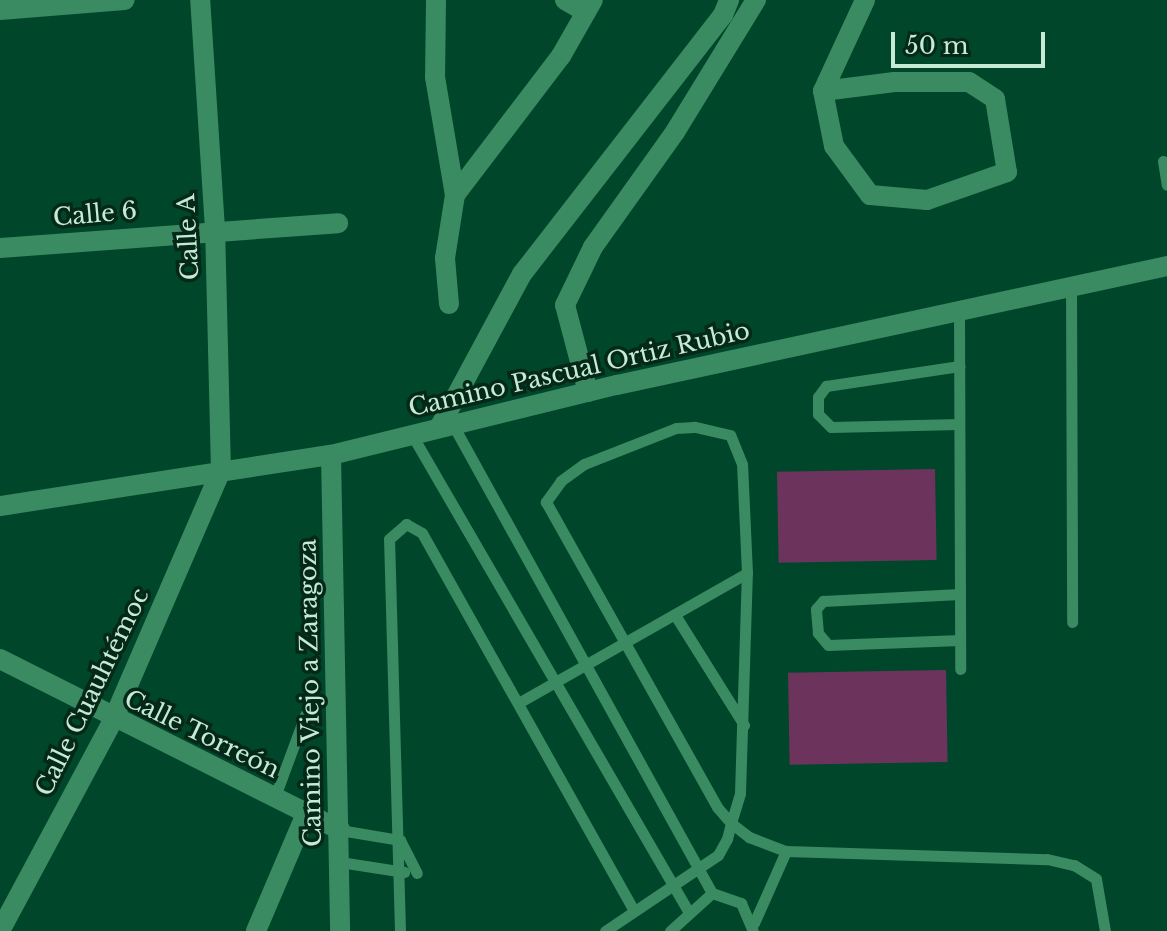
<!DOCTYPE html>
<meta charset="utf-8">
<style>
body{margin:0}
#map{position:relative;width:1167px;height:931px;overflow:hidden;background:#00462a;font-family:"Libre Baskerville",serif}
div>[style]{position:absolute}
.green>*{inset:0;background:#6c345c;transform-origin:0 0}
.service>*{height:11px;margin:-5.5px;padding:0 5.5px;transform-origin:5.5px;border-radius:5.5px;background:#3a8a62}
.minor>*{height:20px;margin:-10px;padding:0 10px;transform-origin:10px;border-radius:10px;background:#3a8a62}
.tertiary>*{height:20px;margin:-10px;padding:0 10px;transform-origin:10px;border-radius:10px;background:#3a8a62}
span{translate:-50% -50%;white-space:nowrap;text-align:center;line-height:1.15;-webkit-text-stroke:7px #052818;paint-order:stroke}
.street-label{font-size:24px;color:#c5ebd4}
.scale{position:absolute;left:891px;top:32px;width:154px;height:36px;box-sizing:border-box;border:4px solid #c5ebd4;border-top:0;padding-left:10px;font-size:24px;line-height:28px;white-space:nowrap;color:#c5ebd4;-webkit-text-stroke:6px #052818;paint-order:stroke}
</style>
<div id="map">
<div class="green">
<div style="left:935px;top:469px;width:91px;height:158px;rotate:89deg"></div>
<div style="left:946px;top:670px;width:92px;height:158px;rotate:89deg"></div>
</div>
<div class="service">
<div style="left:1163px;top:161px;width:24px;rotate:81deg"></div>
<div style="left:1071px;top:285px;width:337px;rotate:89.8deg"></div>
<div style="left:959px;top:311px;width:358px;rotate:89.8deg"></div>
<div style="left:959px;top:424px;width:128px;rotate:178.7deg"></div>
<div style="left:831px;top:427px;width:18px;rotate:-135deg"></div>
<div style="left:818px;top:414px;width:17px;rotate:-90deg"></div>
<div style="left:818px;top:397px;width:14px;rotate:-54deg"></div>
<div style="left:826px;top:386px;width:135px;rotate:-8.5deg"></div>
<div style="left:453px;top:425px;width:535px;rotate:61.04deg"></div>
<div style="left:412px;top:435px;width:550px;rotate:59.89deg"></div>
<div style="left:675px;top:615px;width:130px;rotate:57.9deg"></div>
<div style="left:960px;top:640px;width:132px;rotate:177.8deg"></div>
<div style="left:828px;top:645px;width:16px;rotate:-130deg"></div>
<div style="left:818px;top:633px;width:24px;rotate:-95deg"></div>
<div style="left:816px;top:609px;width:11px;rotate:-49deg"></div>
<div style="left:823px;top:601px;width:137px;rotate:-2.9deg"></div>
<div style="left:520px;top:702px;width:261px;rotate:-29.6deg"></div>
<div style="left:274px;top:799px;width:90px;rotate:-69.7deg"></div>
<div style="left:340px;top:830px;width:61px;rotate:9.5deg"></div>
<div style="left:400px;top:840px;width:37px;rotate:63deg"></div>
<div style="left:340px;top:862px;width:65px;rotate:8.9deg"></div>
<div style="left:754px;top:923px;width:79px;rotate:-66deg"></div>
<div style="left:400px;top:931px;width:392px;rotate:-91.6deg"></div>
<div style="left:389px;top:539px;width:23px;rotate:-41deg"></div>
<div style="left:406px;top:524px;width:18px;rotate:29deg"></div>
<div style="left:422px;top:533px;width:431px;rotate:60.7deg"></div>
<div style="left:605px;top:931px;width:136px;rotate:-33.9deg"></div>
<div style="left:718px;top:855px;width:18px;rotate:-61deg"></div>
<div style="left:727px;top:839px;width:16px;rotate:-76deg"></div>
<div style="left:731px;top:823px;width:31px;rotate:-73deg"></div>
<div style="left:740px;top:793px;width:220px;rotate:-88.2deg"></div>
<div style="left:747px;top:573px;width:109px;rotate:-92.6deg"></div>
<div style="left:742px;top:464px;width:31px;rotate:-112deg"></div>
<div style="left:730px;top:435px;width:37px;rotate:-167deg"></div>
<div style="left:694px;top:427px;width:18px;rotate:177deg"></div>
<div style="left:676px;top:428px;width:99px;rotate:158.6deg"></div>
<div style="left:584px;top:464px;width:29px;rotate:144deg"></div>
<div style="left:561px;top:481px;width:26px;rotate:126deg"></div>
<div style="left:546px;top:502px;width:350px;rotate:60.7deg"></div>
<div style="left:717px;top:807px;width:21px;rotate:49deg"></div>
<div style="left:731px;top:823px;width:23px;rotate:38deg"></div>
<div style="left:749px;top:837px;width:40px;rotate:21deg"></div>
<div style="left:786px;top:851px;width:261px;rotate:1.8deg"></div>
<div style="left:1047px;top:859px;width:28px;rotate:13deg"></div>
<div style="left:1074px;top:865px;width:26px;rotate:32deg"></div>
<div style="left:1096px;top:879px;width:53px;rotate:80.2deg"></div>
<div style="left:670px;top:931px;width:57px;rotate:-42.1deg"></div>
<div style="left:712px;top:893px;width:31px;rotate:19deg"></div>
<div style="left:741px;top:903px;width:30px;rotate:67deg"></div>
</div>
<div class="minor">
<div style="left:436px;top:0;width:77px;rotate:90.7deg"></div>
<div style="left:435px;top:77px;width:120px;rotate:80.4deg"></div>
<div style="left:565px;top:0;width:24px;rotate:30deg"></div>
<div style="left:0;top:10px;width:125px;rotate:-4.6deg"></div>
<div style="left:823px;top:91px;width:72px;rotate:-7.2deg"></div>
<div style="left:894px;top:82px;width:75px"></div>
<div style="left:969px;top:82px;width:31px;rotate:33deg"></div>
<div style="left:995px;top:99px;width:74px;rotate:80.7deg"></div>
<div style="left:1007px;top:172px;width:85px;rotate:160.7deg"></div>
<div style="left:927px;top:200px;width:57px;rotate:-175deg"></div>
<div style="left:870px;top:195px;width:61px;rotate:-126.3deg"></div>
<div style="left:834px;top:146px;width:56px;rotate:-101.3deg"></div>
<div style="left:823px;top:91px;width:100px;rotate:-65.2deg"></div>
<div style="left:0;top:248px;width:339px;rotate:-4.2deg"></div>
<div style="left:449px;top:304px;width:46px;rotate:-95deg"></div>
<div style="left:445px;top:258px;width:64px;rotate:-81deg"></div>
<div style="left:455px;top:195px;width:175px;rotate:-52.7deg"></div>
<div style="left:561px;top:56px;width:64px;rotate:-60.3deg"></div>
<div style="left:588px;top:392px;width:90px;rotate:-104.8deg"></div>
<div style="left:565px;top:305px;width:64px;rotate:-64.2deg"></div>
<div style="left:593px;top:247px;width:141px;rotate:-54.5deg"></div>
<div style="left:675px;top:132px;width:155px;rotate:-58.5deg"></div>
<div style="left:439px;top:428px;width:175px;rotate:-61.7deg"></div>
<div style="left:522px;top:274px;width:328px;rotate:-52.2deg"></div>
<div style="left:723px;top:15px;width:16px;rotate:-68deg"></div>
<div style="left:0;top:659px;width:381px;rotate:26.7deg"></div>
<div style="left:0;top:931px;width:239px;rotate:-61.8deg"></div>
<div style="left:113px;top:720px;width:271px;rotate:-66.6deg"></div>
<div style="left:221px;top:471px;width:242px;rotate:-91.4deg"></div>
<div style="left:215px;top:229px;width:229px;rotate:-93.7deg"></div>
<div style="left:256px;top:931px;width:127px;rotate:-66.9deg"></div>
</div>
<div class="tertiary">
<div style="left:331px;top:455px;width:476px;rotate:88.9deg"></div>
<div style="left:0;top:506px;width:335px;rotate:-8.8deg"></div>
<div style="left:331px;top:455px;width:294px;rotate:-13.8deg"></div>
<div style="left:617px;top:385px;width:563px;rotate:-12.21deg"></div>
</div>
<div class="street-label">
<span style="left:95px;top:214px;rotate:-5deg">Calle 6</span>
<span style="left:188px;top:237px;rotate:-93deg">Calle A</span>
<span style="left:579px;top:369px;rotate:-13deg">Camino Pascual Ortiz Rubio</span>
<span style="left:92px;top:692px;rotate:-64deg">Calle Cuauhtémoc</span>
<span style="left:310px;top:693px;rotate:-91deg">Camino Viejo a Zaragoza</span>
<span style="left:202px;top:734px;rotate:26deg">Calle Torreón</span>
</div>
<div class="scale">50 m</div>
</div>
